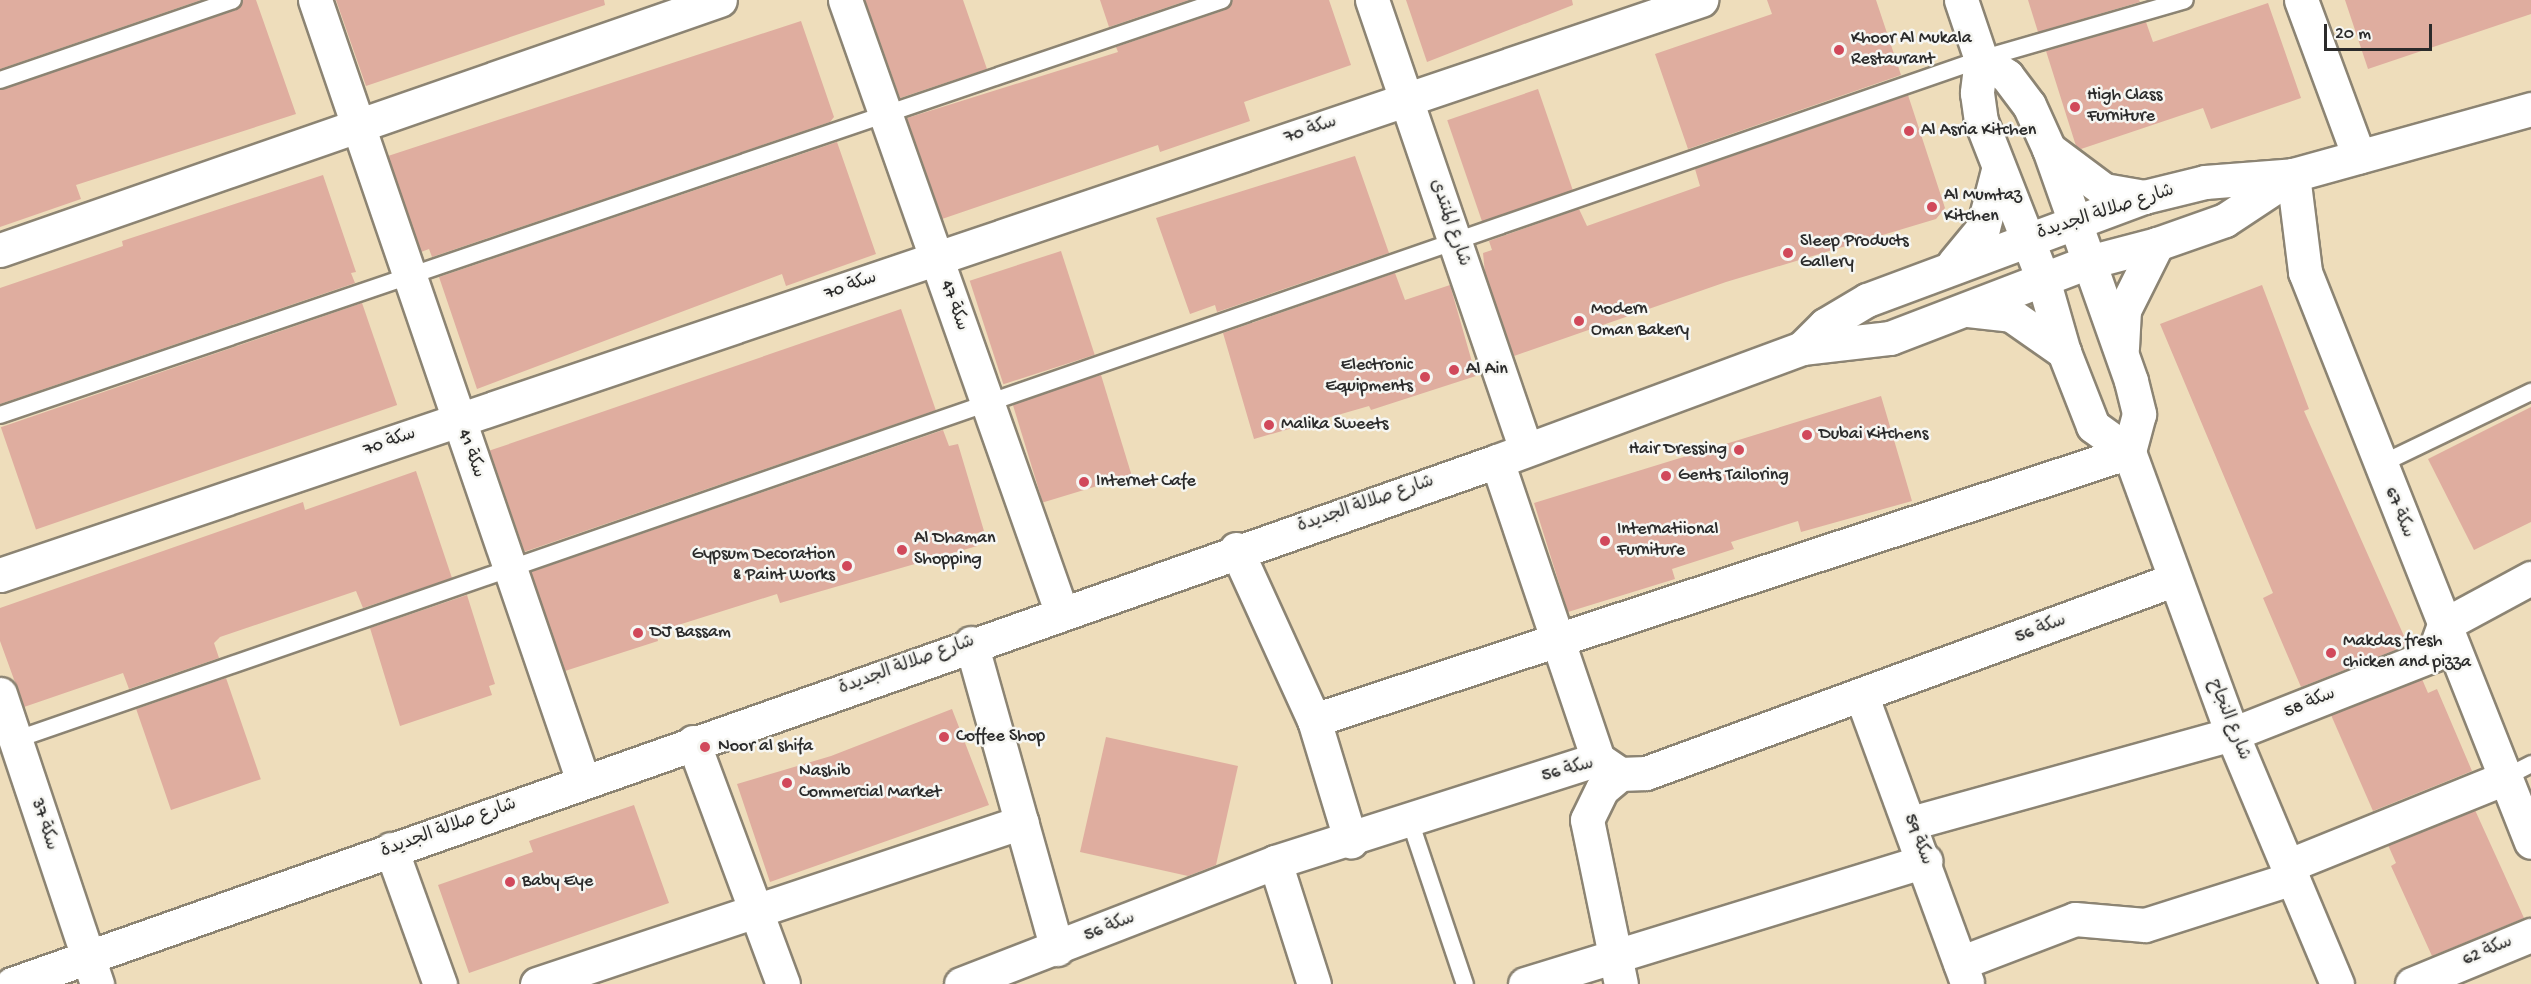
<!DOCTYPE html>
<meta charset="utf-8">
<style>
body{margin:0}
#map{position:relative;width:2531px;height:984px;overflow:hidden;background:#edb;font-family:"Gochi Hand","Playpen Sans Arabic",sans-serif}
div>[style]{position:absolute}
.building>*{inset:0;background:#dfad9f;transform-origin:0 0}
.roads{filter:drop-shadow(2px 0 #8c8473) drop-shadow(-2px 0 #8c8473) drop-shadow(0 2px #8c8473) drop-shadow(0 -2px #8c8473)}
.service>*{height:16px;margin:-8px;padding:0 8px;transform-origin:8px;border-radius:8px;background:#fff}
.minor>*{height:33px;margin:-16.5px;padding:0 16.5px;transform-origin:16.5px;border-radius:16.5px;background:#fff}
.tertiary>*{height:33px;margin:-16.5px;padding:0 16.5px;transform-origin:16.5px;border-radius:16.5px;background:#fff}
.dots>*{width:16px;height:16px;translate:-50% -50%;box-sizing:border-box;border:3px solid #f6f6f2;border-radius:50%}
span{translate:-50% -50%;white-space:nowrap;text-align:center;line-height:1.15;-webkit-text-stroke:5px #f6f6f2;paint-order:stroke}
.poi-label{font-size:18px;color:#2b2b2b}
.left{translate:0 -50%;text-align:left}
.right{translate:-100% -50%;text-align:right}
.street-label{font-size:18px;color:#2b2b2b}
.scale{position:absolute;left:2324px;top:24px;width:108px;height:27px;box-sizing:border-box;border:3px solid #2b2b2b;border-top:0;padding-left:8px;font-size:18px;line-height:21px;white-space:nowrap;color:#2b2b2b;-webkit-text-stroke:4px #f6f6f2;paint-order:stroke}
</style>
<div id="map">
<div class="building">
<div style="clip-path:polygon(0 0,201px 0,0 69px)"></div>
<div style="clip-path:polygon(243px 0,256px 0,296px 114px,76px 185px,81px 199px,0 227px,0 90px,236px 10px)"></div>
<div style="clip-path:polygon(336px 0,604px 0,605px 5px,366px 86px)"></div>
<div style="clip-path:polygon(865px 0,963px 0,987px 69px,900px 98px)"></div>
<div style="clip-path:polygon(1100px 0,1189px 0,1109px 27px)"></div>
<div style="clip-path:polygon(1232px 0,1329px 0,1351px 65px,1244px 102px,1250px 121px,1160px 152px,1158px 145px,942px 219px,907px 118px,1118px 52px,1116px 47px,1225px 10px)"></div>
<div style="clip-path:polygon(1406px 0,1572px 0,1573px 5px,1427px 62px)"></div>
<div style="clip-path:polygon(1767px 0,1876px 0,1901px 75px,1688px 149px,1655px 54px,1772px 14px)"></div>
<div style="clip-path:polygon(2028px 0,2139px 0,2140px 2px,2038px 32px)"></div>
<div style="clip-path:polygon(2345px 0,2531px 0,2531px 14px,2368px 69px)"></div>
<div style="clip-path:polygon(2268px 3px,2301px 98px,2211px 129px,2203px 108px,2081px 149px,2076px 146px,2046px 51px,2146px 22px,2153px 42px)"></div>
<div style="clip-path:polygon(801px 21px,834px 117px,830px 122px,432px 257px,429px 249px,421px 252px,388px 156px)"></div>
<div style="left:1538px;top:89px;width:107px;height:96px;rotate:71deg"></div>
<div style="clip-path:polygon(1908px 95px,1945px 208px,1936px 219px,1726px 282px,1514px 356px,1485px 273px,1483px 253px,1492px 250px,1489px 241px,1579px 209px,1587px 226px,1700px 186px,1695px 169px)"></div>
<div style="clip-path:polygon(837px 142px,876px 254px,786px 286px,782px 274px,477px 389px,439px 277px)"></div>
<div style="clip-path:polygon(1355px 156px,1389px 253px,1217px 312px,1215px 305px,1190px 314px,1156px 218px)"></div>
<div style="clip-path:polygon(323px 175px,356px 272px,351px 273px,355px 283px,0 404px,0 288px,123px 246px,122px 241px)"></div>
<div style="left:1061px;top:251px;width:109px;height:96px;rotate:72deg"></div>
<div style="clip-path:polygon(1395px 273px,1405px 300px,1450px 285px,1476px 376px,1371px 410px,1369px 406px,1254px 439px,1223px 333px)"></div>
<div style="clip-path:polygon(2262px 285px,2309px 409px,2304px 411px,2408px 645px,2301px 687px,2263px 598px,2273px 593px,2160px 324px)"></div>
<div style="left:362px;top:303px;width:108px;height:382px;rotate:71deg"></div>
<div style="left:901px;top:309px;width:107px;height:435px;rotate:71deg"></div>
<div style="left:1101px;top:375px;width:105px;height:93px;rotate:73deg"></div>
<div style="clip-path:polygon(1881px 396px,1912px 501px,1801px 532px,1798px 521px,1731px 542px,1734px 549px,1672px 569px,1675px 579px,1568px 612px,1534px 503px)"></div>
<div style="clip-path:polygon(2531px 407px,2531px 522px,2474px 550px,2428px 459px)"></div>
<div style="clip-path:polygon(943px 430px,949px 446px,958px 444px,984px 531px,974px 534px,977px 546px,780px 603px,777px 594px,656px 632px,658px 641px,565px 671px,531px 572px)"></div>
<div style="clip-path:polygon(416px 471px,452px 578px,363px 608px,356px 591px,220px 637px,214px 643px,219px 658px,129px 689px,123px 673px,24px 707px,0 641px,0 608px,303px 502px,305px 510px)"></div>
<div style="clip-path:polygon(467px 595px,495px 684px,489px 686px,492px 695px,400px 726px,370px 628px)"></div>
<div style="left:226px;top:678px;width:107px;height:95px;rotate:71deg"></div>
<div style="clip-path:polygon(2422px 679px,2428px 693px,2437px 689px,2472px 771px,2373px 811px,2331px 715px)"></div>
<div style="clip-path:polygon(952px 709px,989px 805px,770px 882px,737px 784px,831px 756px)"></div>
<div style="clip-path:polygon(1106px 737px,1238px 766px,1216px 865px,1188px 876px,1080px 852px)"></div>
<div style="clip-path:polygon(634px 805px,669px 903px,469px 973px,438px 885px,533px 852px,529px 841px)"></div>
<div style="clip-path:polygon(2475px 810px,2524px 918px,2432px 956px,2391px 866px,2396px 863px,2388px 845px)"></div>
</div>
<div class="roads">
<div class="service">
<div style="left:0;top:80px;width:246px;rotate:-18.9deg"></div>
<div style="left:0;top:415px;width:1291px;rotate:-18.76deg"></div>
<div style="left:2379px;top:465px;width:169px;rotate:-25.7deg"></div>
<div style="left:9px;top:742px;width:2087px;rotate:-19.1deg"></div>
<div style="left:1981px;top:59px;width:212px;rotate:-16.1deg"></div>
<div style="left:2502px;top:779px;width:33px;rotate:-27deg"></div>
<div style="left:1410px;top:821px;width:172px;rotate:71.4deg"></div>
</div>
<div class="minor">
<div style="left:315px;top:0;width:826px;rotate:71.06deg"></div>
<div style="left:845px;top:0;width:648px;rotate:70.53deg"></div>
<div style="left:1372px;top:0;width:472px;rotate:71.1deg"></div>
<div style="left:2301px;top:0;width:167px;rotate:69.7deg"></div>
<div style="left:2293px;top:175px;width:98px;rotate:82.9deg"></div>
<div style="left:2305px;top:272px;width:613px;rotate:68.37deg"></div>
<div style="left:0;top:250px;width:762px;rotate:-19.15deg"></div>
<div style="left:1497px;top:461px;width:315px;rotate:71.3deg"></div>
<div style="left:1236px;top:549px;width:188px;rotate:65.5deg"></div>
<div style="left:1314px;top:720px;width:127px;rotate:73.1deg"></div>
<div style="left:0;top:575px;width:1796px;rotate:-18.68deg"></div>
<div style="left:971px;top:643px;width:318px;rotate:74.3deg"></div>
<div style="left:0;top:694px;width:306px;rotate:71.5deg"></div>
<div style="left:1862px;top:697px;width:304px;rotate:69.8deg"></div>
<div style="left:1314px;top:720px;width:858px;rotate:-18.2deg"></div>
<div style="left:693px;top:742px;width:258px;rotate:69.6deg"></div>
<div style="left:1620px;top:774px;width:23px;rotate:140deg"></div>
<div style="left:1602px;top:789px;width:34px;rotate:116deg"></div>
<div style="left:1587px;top:820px;width:167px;rotate:78.3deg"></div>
<div style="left:1911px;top:823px;width:333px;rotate:-15.5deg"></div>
<div style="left:2232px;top:734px;width:216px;rotate:-21.5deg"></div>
<div style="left:2433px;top:655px;width:32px;rotate:-70deg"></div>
<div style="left:2444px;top:625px;width:99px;rotate:-28.4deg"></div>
<div style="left:391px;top:849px;width:144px;rotate:70.1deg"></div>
<div style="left:1275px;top:862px;width:128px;rotate:72.3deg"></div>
<div style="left:2287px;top:866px;width:232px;rotate:-22deg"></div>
<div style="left:1960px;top:963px;width:123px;rotate:-20.9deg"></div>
<div style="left:2075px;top:919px;width:70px;rotate:4.9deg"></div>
<div style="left:2145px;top:925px;width:155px;rotate:-17.6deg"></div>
<div style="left:537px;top:984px;width:511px;rotate:-18.47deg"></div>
<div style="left:961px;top:984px;width:337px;rotate:-21.2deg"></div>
<div style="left:1275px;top:862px;width:339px;rotate:-17.7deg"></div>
<div style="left:1598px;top:759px;width:27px;rotate:34deg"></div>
<div style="left:1620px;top:774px;width:26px;rotate:-2deg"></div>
<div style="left:1646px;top:773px;width:561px;rotate:-20.11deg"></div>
<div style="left:1525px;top:984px;width:419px;rotate:-17.1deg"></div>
<div style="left:2412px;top:984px;width:129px;rotate:-22.4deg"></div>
</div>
<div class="tertiary">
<div style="left:1961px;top:0;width:62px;rotate:71.3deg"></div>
<div style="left:1981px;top:59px;width:34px;rotate:97deg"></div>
<div style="left:1977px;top:93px;width:28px;rotate:82deg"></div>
<div style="left:1981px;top:121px;width:170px;rotate:68.6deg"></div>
<div style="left:2043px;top:279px;width:76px;rotate:74deg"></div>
<div style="left:2064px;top:352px;width:79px;rotate:68.6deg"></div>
<div style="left:2093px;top:426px;width:44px;rotate:35.8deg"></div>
<div style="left:1981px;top:59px;width:31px;rotate:33deg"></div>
<div style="left:2007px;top:76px;width:36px;rotate:53deg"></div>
<div style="left:2029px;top:105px;width:48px;rotate:65.6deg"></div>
<div style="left:2049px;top:149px;width:246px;rotate:70.5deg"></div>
<div style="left:2131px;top:381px;width:34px;rotate:76deg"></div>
<div style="left:2139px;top:414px;width:39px;rotate:105deg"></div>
<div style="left:2129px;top:452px;width:300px;rotate:69.9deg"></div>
<div style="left:2232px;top:734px;width:271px;rotate:67.2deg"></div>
<div style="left:2049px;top:149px;width:69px;rotate:36.7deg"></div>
<div style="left:2104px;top:190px;width:41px;rotate:9.9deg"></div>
<div style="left:1954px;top:263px;width:45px;rotate:-50.4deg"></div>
<div style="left:1983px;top:228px;width:60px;rotate:-75.5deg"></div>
<div style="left:1968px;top:310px;width:43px;rotate:6.6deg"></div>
<div style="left:2011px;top:315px;width:65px;rotate:34.9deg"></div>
<div style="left:1802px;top:348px;width:33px;rotate:-45deg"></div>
<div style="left:1825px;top:325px;width:49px;rotate:-30.8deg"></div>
<div style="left:1867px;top:300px;width:296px;rotate:-20.4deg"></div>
<div style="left:2144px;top:197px;width:63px;rotate:-13.8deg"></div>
<div style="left:2205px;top:182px;width:88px;rotate:-4.5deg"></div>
<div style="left:2293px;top:175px;width:247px;rotate:-15.5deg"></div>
<div style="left:2122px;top:348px;width:38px;rotate:-87deg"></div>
<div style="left:2124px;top:310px;width:74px;rotate:-63.4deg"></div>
<div style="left:12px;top:984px;width:1574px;rotate:-19.4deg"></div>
<div style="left:1497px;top:461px;width:325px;rotate:-20.3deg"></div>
<div style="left:1802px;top:348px;width:89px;rotate:-6.5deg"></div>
<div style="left:1890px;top:338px;width:209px;rotate:-21deg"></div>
<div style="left:2085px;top:263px;width:74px;rotate:-14.8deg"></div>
<div style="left:2157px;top:244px;width:72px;rotate:-19.4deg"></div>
<div style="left:2225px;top:220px;width:82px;rotate:-33.5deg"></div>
</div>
</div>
<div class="dots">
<div style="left:1839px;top:50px;background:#d1495b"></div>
<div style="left:2075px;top:107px;background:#d1495b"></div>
<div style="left:1909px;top:131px;background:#d1495b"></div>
<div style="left:1932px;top:207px;background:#d1495b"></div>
<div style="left:1788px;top:253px;background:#d1495b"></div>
<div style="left:1579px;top:321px;background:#d1495b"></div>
<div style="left:1454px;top:370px;background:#d1495b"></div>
<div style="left:1425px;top:377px;background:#d1495b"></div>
<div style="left:1269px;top:425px;background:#d1495b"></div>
<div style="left:1807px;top:435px;background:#d1495b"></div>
<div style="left:1739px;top:450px;background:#d1495b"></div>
<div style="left:1666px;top:476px;background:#d1495b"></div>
<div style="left:1084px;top:482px;background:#d1495b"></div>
<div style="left:1605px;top:541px;background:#d1495b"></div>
<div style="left:902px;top:550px;background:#d1495b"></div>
<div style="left:847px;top:566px;background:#d1495b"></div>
<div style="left:638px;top:633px;background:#d1495b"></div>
<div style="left:2331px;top:653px;background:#d1495b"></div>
<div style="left:944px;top:737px;background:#d1495b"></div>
<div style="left:705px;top:747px;background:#d1495b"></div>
<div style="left:787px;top:783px;background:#d1495b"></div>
<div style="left:510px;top:882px;background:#d1495b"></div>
</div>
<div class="poi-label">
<span class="left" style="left:1851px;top:50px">Khoor Al Mukala<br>Restaurant</span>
<span class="left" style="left:2087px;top:107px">High Class<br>Furniture</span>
<span class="left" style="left:1921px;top:131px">Al Asria Kitchen</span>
<span class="left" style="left:1944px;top:207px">Al Mumtaz<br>Kitchen</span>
<span class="left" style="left:1800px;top:253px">Sleep Products<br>Gallery</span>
<span class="left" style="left:1591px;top:321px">Modern<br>Oman Bakery</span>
<span class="right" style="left:1413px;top:377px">Electronic<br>Equipments</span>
<span class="left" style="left:1466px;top:370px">Al Ain</span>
<span class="left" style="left:1281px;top:425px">Malika Sweets</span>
<span class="left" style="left:1819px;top:435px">Dubai Kitchens</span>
<span class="right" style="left:1727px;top:450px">Hair Dressing</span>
<span class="left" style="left:1678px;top:476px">Gents Tailoring</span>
<span class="left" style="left:1096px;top:482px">Internet Cafe</span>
<span class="left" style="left:1617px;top:541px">Internatiional<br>Furniture</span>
<span class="left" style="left:914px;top:550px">Al Dhaman<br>Shopping</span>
<span class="right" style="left:835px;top:566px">Gypsum Decoration<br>&amp; Paint Works</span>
<span class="left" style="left:650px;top:633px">DJ Bassam</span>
<span class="left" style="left:2343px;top:653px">Makdas fresh<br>chicken and pizza</span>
<span class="left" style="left:956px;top:737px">Coffee Shop</span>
<span class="left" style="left:718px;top:747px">Noor al shifa</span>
<span class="left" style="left:799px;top:783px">Nashib<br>Commercial Market</span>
<span class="left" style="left:522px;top:882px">Baby Eye</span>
</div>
<div class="street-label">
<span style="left:1311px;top:131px;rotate:-19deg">سكة 70</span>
<span style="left:2106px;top:213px;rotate:-18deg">شارع صلالة الجديدة</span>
<span style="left:1449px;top:223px;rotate:71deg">شارع المنتدى</span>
<span style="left:851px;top:287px;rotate:-19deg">سكة 70</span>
<span style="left:953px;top:306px;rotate:71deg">سكة 47</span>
<span style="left:390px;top:443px;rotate:-19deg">سكة 70</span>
<span style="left:470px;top:454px;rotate:71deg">سكة 41</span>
<span style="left:1366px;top:505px;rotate:-19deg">شارع صلالة الجديدة</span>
<span style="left:2398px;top:513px;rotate:68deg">سكة 67</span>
<span style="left:2041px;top:630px;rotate:-21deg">سكة 56</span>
<span style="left:907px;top:666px;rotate:-20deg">شارع صلالة الجديدة</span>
<span style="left:2310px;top:704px;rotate:-22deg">سكة 58</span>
<span style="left:2228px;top:720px;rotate:68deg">شارع النجاح</span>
<span style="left:1568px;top:771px;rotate:-15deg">سكة 56</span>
<span style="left:43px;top:825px;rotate:72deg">سكة 37</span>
<span style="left:449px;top:829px;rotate:-20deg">شارع صلالة الجديدة</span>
<span style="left:1917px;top:840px;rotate:69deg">سكة 59</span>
<span style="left:1110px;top:928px;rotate:-22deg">سكة 56</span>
<span style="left:2488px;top:952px;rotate:-23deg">سكة 62</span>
</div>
<div class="scale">20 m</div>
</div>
